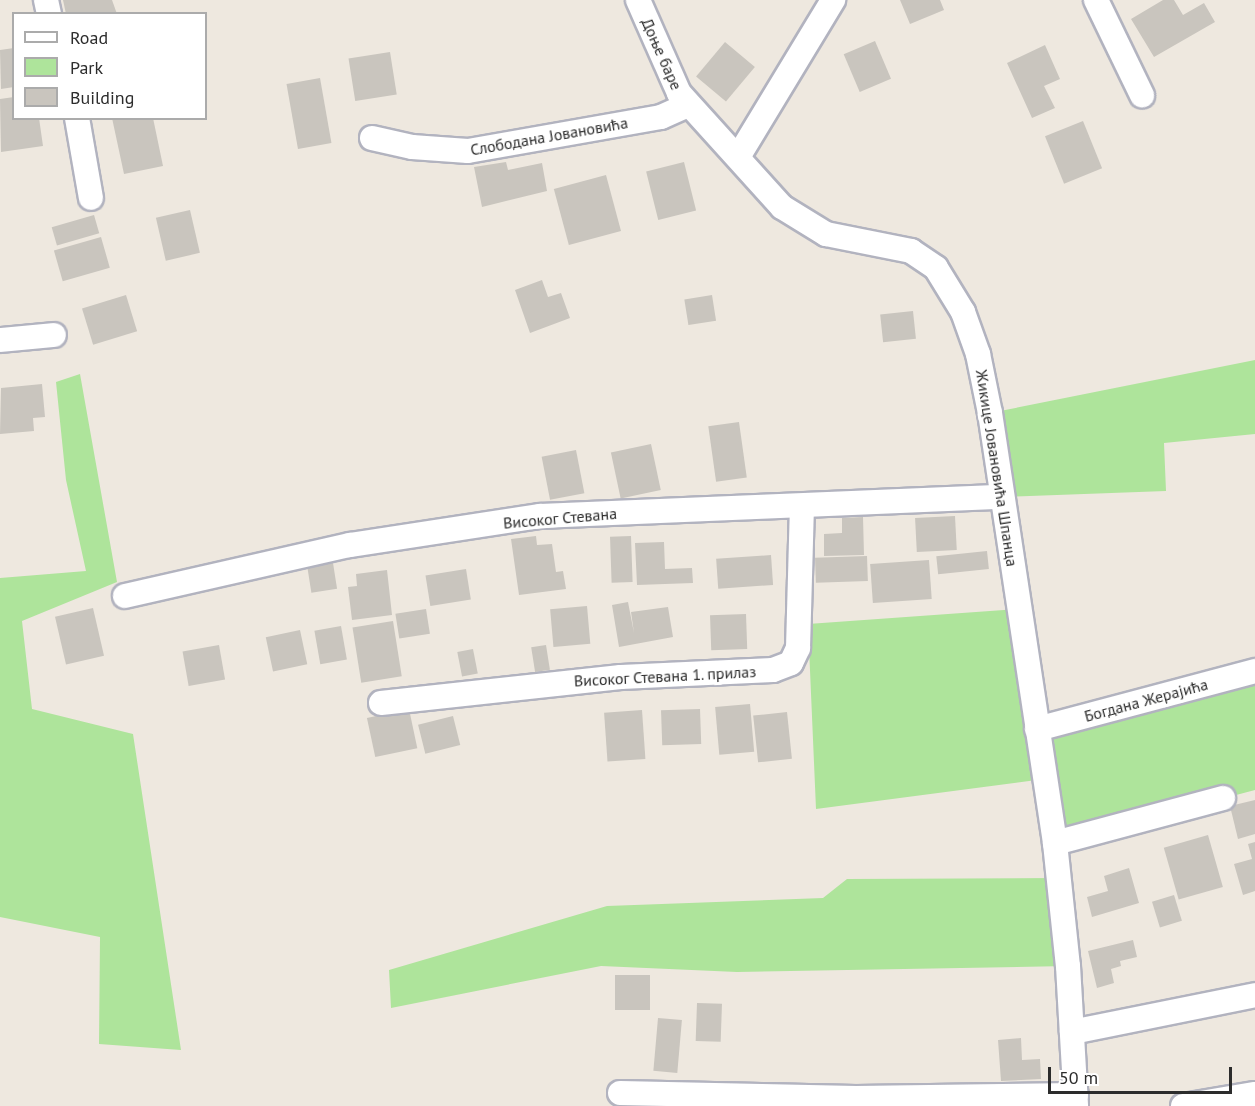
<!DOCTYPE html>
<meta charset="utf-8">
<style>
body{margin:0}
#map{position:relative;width:1255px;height:1106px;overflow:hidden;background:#eee8df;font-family:"PT Sans",sans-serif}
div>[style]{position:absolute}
.green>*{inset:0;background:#aee49b}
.building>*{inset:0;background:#c9c5be;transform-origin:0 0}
.roads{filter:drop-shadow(2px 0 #b2b3bf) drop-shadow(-2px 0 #b2b3bf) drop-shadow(0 2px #b2b3bf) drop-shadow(0 -2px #b2b3bf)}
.street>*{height:24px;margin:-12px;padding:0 12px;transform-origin:12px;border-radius:12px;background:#fff}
span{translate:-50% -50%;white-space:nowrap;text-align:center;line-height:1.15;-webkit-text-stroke:6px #fff;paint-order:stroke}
.street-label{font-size:16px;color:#2c2c2c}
.legend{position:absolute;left:12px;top:12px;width:195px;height:108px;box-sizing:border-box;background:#fff;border:2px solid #ababab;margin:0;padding:8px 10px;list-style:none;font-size:18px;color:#2c2c2c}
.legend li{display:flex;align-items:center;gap:12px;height:30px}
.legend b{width:30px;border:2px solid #ababab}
.scale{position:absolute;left:1048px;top:1067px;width:184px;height:27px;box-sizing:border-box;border:3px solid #2c2c2c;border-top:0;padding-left:8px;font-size:18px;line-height:21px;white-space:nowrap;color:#2c2c2c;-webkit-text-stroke:4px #fff;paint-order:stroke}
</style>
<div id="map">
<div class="green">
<div style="clip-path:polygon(1255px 360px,1255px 434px,1164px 443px,1166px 491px,1002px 497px,990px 413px)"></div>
<div style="clip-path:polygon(80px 374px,117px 582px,22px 621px,32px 709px,133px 734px,181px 1050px,99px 1044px,100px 937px,0 917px,0 578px,86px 571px,66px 480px,56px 382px)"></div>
<div style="clip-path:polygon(1019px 609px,1037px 729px,1255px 671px,1255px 790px,1055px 843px,1044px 779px,816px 809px,808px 624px)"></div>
<div style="clip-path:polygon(1059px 878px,1068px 966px,737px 972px,601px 966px,391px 1008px,389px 970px,607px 906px,823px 898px,847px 879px)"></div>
</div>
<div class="building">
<div style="clip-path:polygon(63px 0,112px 0,117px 14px,66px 14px)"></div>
<div style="clip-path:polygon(900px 0,940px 0,944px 10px,910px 24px)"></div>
<div style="clip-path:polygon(1163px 0,1174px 0,1183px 15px,1204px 3px,1215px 22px,1154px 57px,1131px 19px)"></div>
<div style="left:875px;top:41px;width:41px;height:34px;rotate:67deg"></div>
<div style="left:725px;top:42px;width:39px;height:45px;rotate:40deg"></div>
<div style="clip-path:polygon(1045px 45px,1060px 79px,1044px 86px,1055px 108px,1032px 118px,1007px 63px)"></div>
<div style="clip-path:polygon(14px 48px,14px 87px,1px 89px,0 50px)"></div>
<div style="left:390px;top:52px;width:43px;height:42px;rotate:81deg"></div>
<div style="left:320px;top:78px;width:66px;height:34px;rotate:80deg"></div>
<div style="clip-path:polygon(14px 97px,14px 118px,39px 118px,43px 146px,1px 152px,0 99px)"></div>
<div style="clip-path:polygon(112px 118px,153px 118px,163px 166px,124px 174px)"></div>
<div style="left:1083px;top:121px;width:51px;height:41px;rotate:68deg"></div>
<div style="clip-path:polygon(506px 162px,508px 170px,542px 163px,547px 191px,482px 207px,474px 167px)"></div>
<div style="left:684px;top:162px;width:50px;height:39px;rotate:76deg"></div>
<div style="left:606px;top:175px;width:58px;height:54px;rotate:75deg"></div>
<div style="left:190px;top:210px;width:44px;height:35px;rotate:77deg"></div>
<div style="left:94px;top:215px;width:19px;height:44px;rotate:74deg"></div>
<div style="left:101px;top:237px;width:32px;height:49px;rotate:74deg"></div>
<div style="clip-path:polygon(542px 280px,548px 297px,561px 293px,570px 318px,530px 333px,515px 290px)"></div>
<div style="left:126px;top:295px;width:38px;height:46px;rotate:73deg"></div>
<div style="left:712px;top:295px;width:26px;height:28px;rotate:81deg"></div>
<div style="left:913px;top:311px;width:28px;height:33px;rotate:84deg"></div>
<div style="clip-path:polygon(42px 384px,45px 417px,33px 418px,34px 431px,0 434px,1px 388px)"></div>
<div style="left:739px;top:422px;width:56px;height:31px;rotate:82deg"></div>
<div style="left:651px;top:444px;width:47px;height:41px;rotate:78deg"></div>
<div style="left:576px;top:450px;width:44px;height:35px;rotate:79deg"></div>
<div style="left:955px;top:516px;width:34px;height:40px;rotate:87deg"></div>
<div style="clip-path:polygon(863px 517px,864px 555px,824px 556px,824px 534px,842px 533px,842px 518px)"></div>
<div style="clip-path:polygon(536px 536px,537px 545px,552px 544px,556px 572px,563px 571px,566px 589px,519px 595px,511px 539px)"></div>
<div style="left:631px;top:536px;width:46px;height:21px;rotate:88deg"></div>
<div style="clip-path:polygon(664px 542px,665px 569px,692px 568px,693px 583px,637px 585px,635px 543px)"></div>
<div style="left:987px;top:551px;width:18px;height:51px;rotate:84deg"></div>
<div style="left:771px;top:555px;width:30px;height:55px;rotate:86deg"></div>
<div style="left:867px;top:556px;width:25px;height:52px;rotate:88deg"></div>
<div style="left:929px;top:560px;width:39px;height:59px;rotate:86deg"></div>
<div style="left:333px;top:563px;width:26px;height:26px;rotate:81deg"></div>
<div style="left:466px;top:569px;width:31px;height:41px;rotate:81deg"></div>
<div style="clip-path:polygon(387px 570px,392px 615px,352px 620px,348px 587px,357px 586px,356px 574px)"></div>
<div style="clip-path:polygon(628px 602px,634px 633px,631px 612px,668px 607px,673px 637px,619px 647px,612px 605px)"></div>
<div style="left:587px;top:606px;width:38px;height:37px;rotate:85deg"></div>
<div style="left:93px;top:608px;width:49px;height:39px;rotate:77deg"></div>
<div style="left:426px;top:609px;width:25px;height:31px;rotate:81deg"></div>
<div style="left:746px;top:614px;width:35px;height:36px;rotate:88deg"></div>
<div style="left:393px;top:621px;width:56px;height:41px;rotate:81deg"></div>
<div style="left:341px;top:626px;width:34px;height:27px;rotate:80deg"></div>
<div style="left:300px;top:630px;width:35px;height:35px;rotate:78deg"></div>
<div style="left:219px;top:645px;width:35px;height:37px;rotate:80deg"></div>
<div style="left:546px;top:645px;width:25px;height:15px;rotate:81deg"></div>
<div style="left:473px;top:649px;width:25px;height:16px;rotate:79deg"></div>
<div style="left:750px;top:704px;width:48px;height:35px;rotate:85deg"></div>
<div style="left:409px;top:709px;width:40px;height:43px;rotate:78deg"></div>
<div style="left:700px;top:709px;width:35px;height:39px;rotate:88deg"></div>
<div style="left:642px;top:710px;width:49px;height:38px;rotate:86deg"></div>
<div style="left:787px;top:712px;width:47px;height:34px;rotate:84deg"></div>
<div style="left:453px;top:716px;width:30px;height:36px;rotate:76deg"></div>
<div style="clip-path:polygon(1255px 800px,1255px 834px,1238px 839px,1230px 806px)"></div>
<div style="left:1208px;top:835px;width:54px;height:46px;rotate:74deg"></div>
<div style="clip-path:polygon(1255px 842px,1255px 891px,1243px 895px,1234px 864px,1252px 859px,1248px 844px)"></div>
<div style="clip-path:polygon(1129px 868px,1139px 903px,1092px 917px,1087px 897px,1108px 891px,1104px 876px)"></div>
<div style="left:1174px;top:895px;width:27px;height:23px;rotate:73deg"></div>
<div style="clip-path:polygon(1133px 940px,1137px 957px,1120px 961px,1121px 966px,1111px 969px,1114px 983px,1097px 988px,1088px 951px)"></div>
<div style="left:615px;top:975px;width:35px;height:35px"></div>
<div style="left:697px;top:1003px;width:25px;height:38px;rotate:2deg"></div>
<div style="left:658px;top:1018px;width:24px;height:53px;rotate:5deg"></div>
<div style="clip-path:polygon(1021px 1038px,1022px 1060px,1040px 1059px,1041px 1079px,1001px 1081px,998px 1040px)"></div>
</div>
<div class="roads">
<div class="street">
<div style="left:46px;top:0;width:14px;rotate:78deg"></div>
<div style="left:638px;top:0;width:102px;rotate:66.2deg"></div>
<div style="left:679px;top:93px;width:154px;rotate:47.9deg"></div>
<div style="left:782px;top:207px;width:52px;rotate:31.5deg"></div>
<div style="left:826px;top:234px;width:87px;rotate:11.3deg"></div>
<div style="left:911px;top:251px;width:30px;rotate:34deg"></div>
<div style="left:936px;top:268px;width:52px;rotate:58.5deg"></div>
<div style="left:963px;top:312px;width:45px;rotate:70.3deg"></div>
<div style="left:978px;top:354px;width:60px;rotate:78.5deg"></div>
<div style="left:990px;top:413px;width:435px;rotate:81.4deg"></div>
<div style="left:1055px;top:843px;width:124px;rotate:84deg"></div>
<div style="left:1068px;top:966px;width:140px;rotate:86.7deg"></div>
<div style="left:1096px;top:0;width:106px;rotate:64.2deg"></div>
<div style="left:77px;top:118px;width:81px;rotate:80.1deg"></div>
<div style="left:372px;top:138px;width:41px;rotate:12.7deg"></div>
<div style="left:412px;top:147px;width:56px;rotate:4.1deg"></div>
<div style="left:468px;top:151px;width:196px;rotate:-10deg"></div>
<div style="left:661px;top:117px;width:30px;rotate:-24deg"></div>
<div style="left:738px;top:157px;width:184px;rotate:-58.8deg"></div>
<div style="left:0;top:340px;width:54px;rotate:-5.3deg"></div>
<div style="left:125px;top:596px;width:231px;rotate:-12.8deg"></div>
<div style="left:350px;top:545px;width:192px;rotate:-8.7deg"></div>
<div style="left:540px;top:516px;width:462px;rotate:-2.4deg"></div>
<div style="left:381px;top:703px;width:241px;rotate:-6.2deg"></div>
<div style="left:621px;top:677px;width:152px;rotate:-2.6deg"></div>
<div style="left:773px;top:670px;width:19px;rotate:-21deg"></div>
<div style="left:791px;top:663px;width:17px;rotate:-65deg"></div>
<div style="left:798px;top:648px;width:141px;rotate:-88.4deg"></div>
<div style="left:1037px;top:729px;width:226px;rotate:-14.9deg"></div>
<div style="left:1055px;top:843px;width:174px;rotate:-15deg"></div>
<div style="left:1072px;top:1032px;width:187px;rotate:-11.4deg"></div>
<div style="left:620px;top:1093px;width:236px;rotate:1.2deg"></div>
<div style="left:856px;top:1098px;width:220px;rotate:-0.8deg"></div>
<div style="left:1183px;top:1106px;width:73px;rotate:-9.5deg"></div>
</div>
</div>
<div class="street-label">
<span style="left:662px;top:54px;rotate:66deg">Доње баре</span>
<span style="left:549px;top:136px;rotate:-10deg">Слободана Јовановића</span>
<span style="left:997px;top:468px;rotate:81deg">Жикице Јовановића Шпанца</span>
<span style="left:560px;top:518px;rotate:-5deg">Високог Стевана</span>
<span style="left:665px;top:676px;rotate:-3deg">Високог Стевана 1. прилаз</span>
<span style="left:1146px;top:700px;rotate:-15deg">Богдана Жерајића</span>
</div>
<ul class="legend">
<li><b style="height:8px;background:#fff"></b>Road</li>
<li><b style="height:16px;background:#aee49b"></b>Park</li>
<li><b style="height:16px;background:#c9c5be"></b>Building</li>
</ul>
<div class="scale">50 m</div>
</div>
